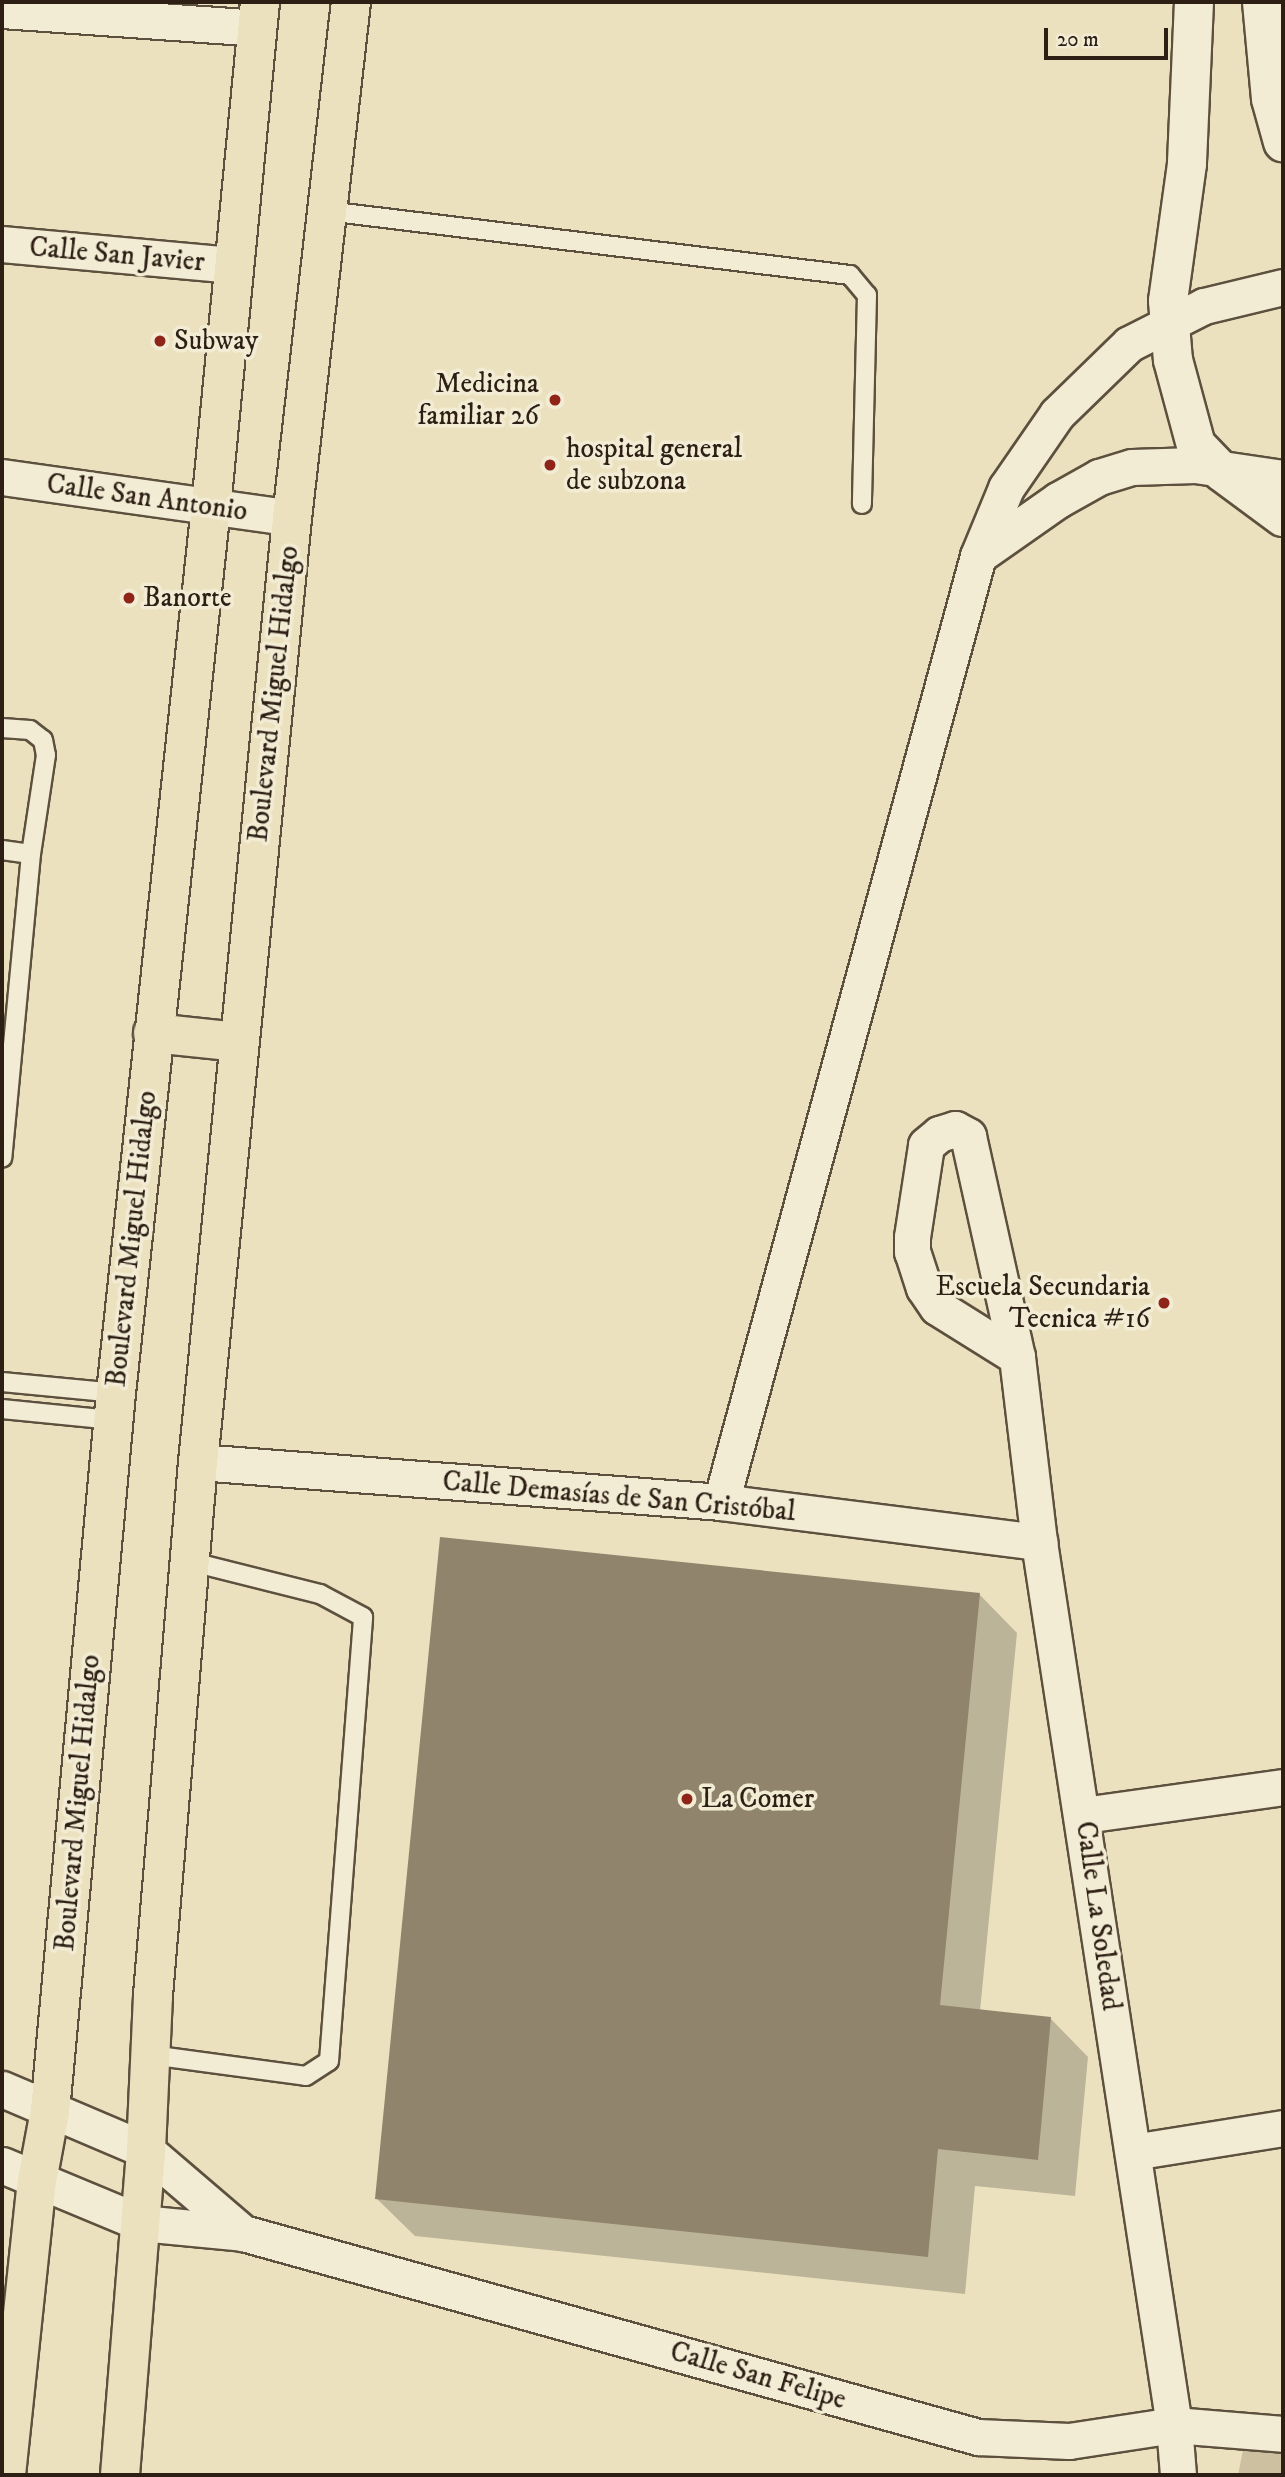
<!DOCTYPE html>
<meta charset="utf-8">
<style>
body{margin:0}
#map{position:relative;width:1285px;height:2477px;overflow:hidden;background:#ece1be;font-family:"IM FELL DW Pica",serif}
div>[style]{position:absolute}
.green>*{inset:0;background:#ccc0a1}
.shadow>*{inset:0;background:#0003}
.building>*{inset:0;background:#90846c}
.roads{filter:drop-shadow(2px 0 #5d503e) drop-shadow(-2px 0 #5d503e) drop-shadow(0 2px #5d503e) drop-shadow(0 -2px #5d503e)}
.lane>*{height:18px;margin:-9px;padding:0 9px;transform-origin:9px;border-radius:9px;background:#f3ecd5}
.street>*{height:35px;margin:-17.5px;padding:0 17.5px;transform-origin:17.5px;border-radius:17.5px;background:#f3ecd5}
.secondary>*{height:38px;margin:-19px;padding:0 19px;transform-origin:19px;border-radius:19px;background:#f3ecd5}
.primary>*{height:38px;margin:-19px;padding:0 19px;transform-origin:19px;border-radius:19px;background:#ece1be}
.dots>*{width:19px;height:19px;translate:-50% -50%;box-sizing:border-box;border:4px solid #f3ecd5;border-radius:50%}
span{translate:-50% -50%;white-space:nowrap;text-align:center;line-height:1.15;-webkit-text-stroke:7px #f3ecd5;paint-order:stroke}
.street-label{font-size:28px;color:#2d1f14}
.poi-label{font-size:28px;color:#2d1f14}
.left{translate:0 -50%;text-align:left}
.right{translate:-100% -50%;text-align:right}
.frame{position:absolute;inset:0;border:4px solid #2d1f14;pointer-events:none}
.scale{position:absolute;left:1044px;top:28px;width:124px;height:32px;box-sizing:border-box;border:4px solid #2d1f14;border-top:0;padding-left:9px;font-size:21px;line-height:24px;white-space:nowrap;color:#2d1f14;-webkit-text-stroke:5px #f3ecd5;paint-order:stroke}
</style>
<div id="map">
<div class="green">
<div style="clip-path:polygon(1244px 2445px,1283px 2454px,1283px 2475px,1238px 2475px)"></div>
</div>
<div class="shadow">
<div style="clip-path:polygon(980px 1595px,1017px 1633px,980px 2011px,1051px 2019px,1088px 2057px,1075px 2196px,975px 2186px,965px 2294px,415px 2236px,377px 2199px)"></div>
</div>
<div class="building">
<div style="clip-path:polygon(440px 1537px,980px 1593px,940px 2005px,1051px 2017px,1038px 2160px,938px 2149px,928px 2257px,375px 2199px)"></div>
</div>
<div class="roads">
<div class="lane">
<div style="left:327px;top:211px;width:527px;rotate:6.98deg"></div>
<div style="left:850px;top:275px;width:26px;rotate:50deg"></div>
<div style="left:867px;top:295px;width:209px;rotate:91.4deg"></div>
<div style="left:2px;top:728px;width:28px;rotate:4deg"></div>
<div style="left:30px;top:730px;width:16px;rotate:38deg"></div>
<div style="left:43px;top:740px;width:15px;rotate:79deg"></div>
<div style="left:46px;top:755px;width:100px;rotate:98.6deg"></div>
<div style="left:31px;top:854px;width:305px;rotate:95.4deg"></div>
<div style="left:2px;top:850px;width:29px;rotate:8deg"></div>
<div style="left:2px;top:1382px;width:115px;rotate:5.5deg"></div>
<div style="left:2px;top:1409px;width:112px;rotate:5.7deg"></div>
<div style="left:151px;top:2055px;width:156px;rotate:7.7deg"></div>
<div style="left:306px;top:2076px;width:27px;rotate:-33deg"></div>
<div style="left:329px;top:2061px;width:445px;rotate:-85.6deg"></div>
<div style="left:363px;top:1617px;width:49px;rotate:-151.9deg"></div>
<div style="left:320px;top:1594px;width:135px;rotate:-165.9deg"></div>
</div>
<div class="street">
<div style="left:2px;top:10px;width:256px;rotate:4deg"></div>
<div style="left:2px;top:244px;width:232px;rotate:5.2deg"></div>
<div style="left:2px;top:477px;width:293px;rotate:8deg"></div>
<div style="left:978px;top:556px;width:98px;rotate:-35deg"></div>
<div style="left:1058px;top:500px;width:47px;rotate:-29.3deg"></div>
<div style="left:1099px;top:477px;width:34px;rotate:-17deg"></div>
<div style="left:1132px;top:467px;width:63px;rotate:-1.8deg"></div>
<div style="left:1195px;top:465px;width:89px;rotate:8.4deg"></div>
<div style="left:1017px;top:1357px;width:94px;rotate:-148deg"></div>
<div style="left:937px;top:1307px;width:23px;rotate:-124deg"></div>
<div style="left:924px;top:1288px;width:38px;rotate:-108deg"></div>
<div style="left:912px;top:1252px;width:15px;rotate:-90deg"></div>
<div style="left:912px;top:1237px;width:93px;rotate:-81.3deg"></div>
<div style="left:926px;top:1145px;width:17px;rotate:-40deg"></div>
<div style="left:939px;top:1134px;width:17px;rotate:-17deg"></div>
<div style="left:955px;top:1129px;width:15px;rotate:28deg"></div>
<div style="left:968px;top:1136px;width:226px;rotate:77.5deg"></div>
<div style="left:1017px;top:1357px;width:186px;rotate:83.2deg"></div>
<div style="left:1039px;top:1542px;width:893px;rotate:81.31deg"></div>
<div style="left:1174px;top:2425px;width:50px;rotate:85.4deg"></div>
<div style="left:198px;top:1462px;width:525px;rotate:4.37deg"></div>
<div style="left:721px;top:1502px;width:321px;rotate:7.2deg"></div>
<div style="left:721px;top:1502px;width:980px;rotate:-74.8deg"></div>
<div style="left:978px;top:556px;width:74px;rotate:-67.6deg"></div>
<div style="left:1006px;top:488px;width:90px;rotate:-55.4deg"></div>
<div style="left:1057px;top:414px;width:100px;rotate:-44.2deg"></div>
<div style="left:1129px;top:344px;width:84px;rotate:-26.9deg"></div>
<div style="left:1204px;top:306px;width:81px;rotate:-13.5deg"></div>
<div style="left:1084px;top:1815px;width:201px;rotate:-8deg"></div>
<div style="left:2px;top:2089px;width:156px;rotate:23deg"></div>
<div style="left:146px;top:2150px;width:128px;rotate:40.6deg"></div>
<div style="left:1133px;top:2152px;width:152px;rotate:-9.1deg"></div>
<div style="left:2px;top:2165px;width:151px;rotate:22.6deg"></div>
<div style="left:141px;top:2223px;width:102px;rotate:5.6deg"></div>
<div style="left:243px;top:2233px;width:763px;rotate:15.51deg"></div>
<div style="left:978px;top:2437px;width:91px;rotate:2.5deg"></div>
<div style="left:1069px;top:2441px;width:106px;rotate:-8.7deg"></div>
<div style="left:1174px;top:2425px;width:109px;rotate:4.7deg"></div>
</div>
<div class="secondary">
<div style="left:1194px;top:2px;width:162px;rotate:92.5deg"></div>
<div style="left:1187px;top:164px;width:138px;rotate:97.9deg"></div>
<div style="left:1168px;top:301px;width:59px;rotate:85.2deg"></div>
<div style="left:1173px;top:360px;width:88px;rotate:74.9deg"></div>
<div style="left:1196px;top:445px;width:37px;rotate:46deg"></div>
<div style="left:1222px;top:472px;width:76px;rotate:36.4deg"></div>
<div style="left:1262px;top:2px;width:97px;rotate:84.7deg"></div>
<div style="left:1271px;top:99px;width:45px;rotate:74.4deg"></div>
</div>
<div class="primary">
<div style="left:153px;top:1033px;width:85px;rotate:6deg"></div>
<div style="left:6px;top:2475px;width:296px;rotate:-84deg"></div>
<div style="left:37px;top:2181px;width:71px;rotate:-79.5deg"></div>
<div style="left:50px;top:2111px;width:721px;rotate:-84.75deg"></div>
<div style="left:116px;top:1393px;width:891px;rotate:-83.88deg"></div>
<div style="left:211px;top:507px;width:507px;rotate:-84.46deg"></div>
<div style="left:120px;top:2475px;width:326px;rotate:-85.4deg"></div>
<div style="left:146px;top:2150px;width:155px;rotate:-87.4deg"></div>
<div style="left:153px;top:1995px;width:535px;rotate:-85.17deg"></div>
<div style="left:198px;top:1462px;width:949px;rotate:-84.31deg"></div>
<div style="left:292px;top:518px;width:519px;rotate:-83.48deg"></div>
</div>
</div>
<div class="dots">
<div style="left:160px;top:341px;background:#8f2418"></div>
<div style="left:555px;top:400px;background:#8f2418"></div>
<div style="left:550px;top:465px;background:#8f2418"></div>
<div style="left:129px;top:598px;background:#8f2418"></div>
<div style="left:1164px;top:1303px;background:#8f2418"></div>
<div style="left:687px;top:1799px;background:#8f2418"></div>
</div>
<div class="street-label">
<span style="left:117px;top:255px;rotate:5deg">Calle San Javier</span>
<span style="left:147px;top:498px;rotate:8deg">Calle San Antonio</span>
<span style="left:274px;top:694px;rotate:-84deg">Boulevard Miguel Hidalgo</span>
<span style="left:132px;top:1239px;rotate:-84deg">Boulevard Miguel Hidalgo</span>
<span style="left:619px;top:1497px;rotate:5deg">Calle Demasías de San Cristóbal</span>
<span style="left:78px;top:1803px;rotate:-85deg">Boulevard Miguel Hidalgo</span>
<span style="left:1098px;top:1916px;rotate:82deg">Calle La Soledad</span>
<span style="left:758px;top:2376px;rotate:16deg">Calle San Felipe</span>
</div>
<div class="poi-label">
<span class="left" style="left:174px;top:341px">Subway</span>
<span class="right" style="left:539px;top:400px">Medicina<br>familiar 26</span>
<span class="left" style="left:566px;top:465px">hospital general<br>de subzona</span>
<span class="left" style="left:143px;top:598px">Banorte</span>
<span class="right" style="left:1150px;top:1303px">Escuela Secundaria<br>Tecnica #16</span>
<span class="left" style="left:701px;top:1799px">La Comer</span>
</div>
<div class="frame"></div>
<div class="scale">20 m</div>
</div>
